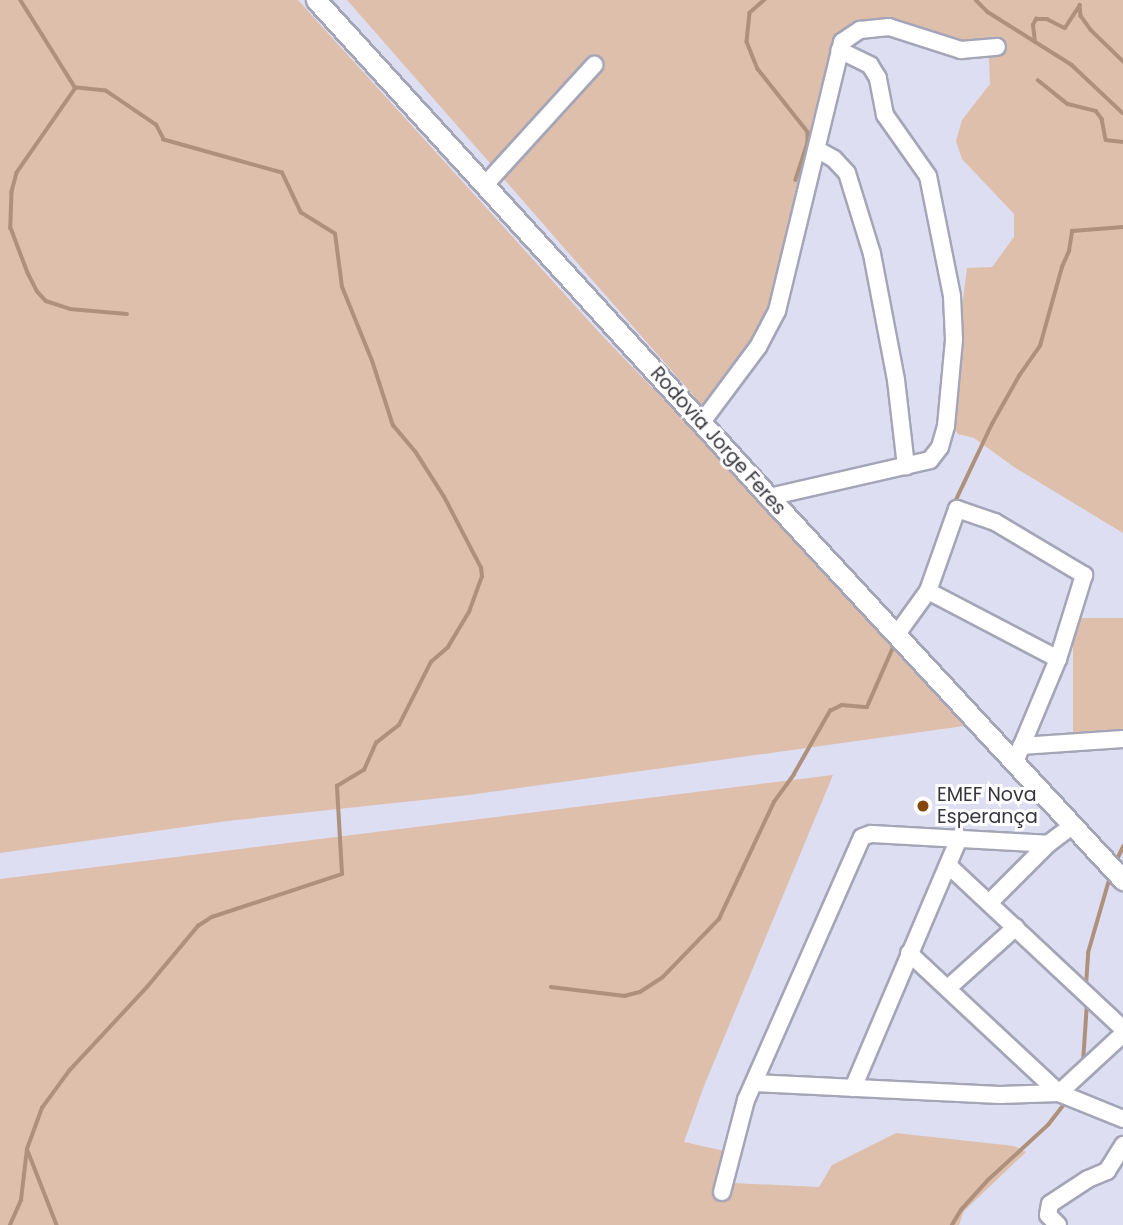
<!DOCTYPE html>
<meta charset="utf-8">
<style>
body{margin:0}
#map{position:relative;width:1123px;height:1225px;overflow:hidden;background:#dedef3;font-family:Poppins,sans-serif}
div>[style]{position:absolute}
.green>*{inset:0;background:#ddbfac;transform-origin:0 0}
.stream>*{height:3.5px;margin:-1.75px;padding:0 1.75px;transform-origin:1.75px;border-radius:1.75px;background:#ae917d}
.roads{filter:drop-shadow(2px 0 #a5a5b8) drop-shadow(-2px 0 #a5a5b8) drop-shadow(0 2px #a5a5b8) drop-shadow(0 -2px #a5a5b8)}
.minor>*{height:16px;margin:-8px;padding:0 8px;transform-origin:8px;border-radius:8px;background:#fff}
.major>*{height:19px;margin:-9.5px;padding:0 9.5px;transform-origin:9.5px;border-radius:9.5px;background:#fff}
.dots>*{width:19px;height:19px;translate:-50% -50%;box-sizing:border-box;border:4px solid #fff;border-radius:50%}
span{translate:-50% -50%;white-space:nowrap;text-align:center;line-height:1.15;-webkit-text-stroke:6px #fff;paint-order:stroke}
.street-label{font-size:19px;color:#36363e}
.poi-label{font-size:19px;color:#36363e}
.left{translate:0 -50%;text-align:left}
</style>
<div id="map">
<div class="green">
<div style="clip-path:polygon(0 0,298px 0,596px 329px,907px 654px,971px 725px,469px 795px,227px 821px,0 853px)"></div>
<div style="clip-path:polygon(347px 0,1123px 0,1123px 533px,1014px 467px,974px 438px,958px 434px,953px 426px,950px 401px,967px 268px,992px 267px,1014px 237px,1014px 214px,962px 159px,956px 141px,962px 120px,990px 84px,989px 58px,922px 27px,894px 26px,869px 29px,849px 45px,778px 306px,707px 411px)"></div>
<div style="left:1123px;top:618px;width:114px;height:50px;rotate:90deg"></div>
<div style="clip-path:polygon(833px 775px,704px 1086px,684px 1142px,734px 1153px,733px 1183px,819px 1187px,832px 1165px,896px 1133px,1014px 1146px,1026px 1152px,964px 1211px,959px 1225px,0 1225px,0 879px)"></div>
</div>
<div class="stream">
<div style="left:765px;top:0;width:20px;rotate:139deg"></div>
<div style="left:750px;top:13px;width:29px;rotate:96deg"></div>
<div style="left:747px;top:42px;width:29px;rotate:68deg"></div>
<div style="left:758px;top:69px;width:80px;rotate:51.6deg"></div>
<div style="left:808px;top:132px;width:11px;rotate:90deg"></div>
<div style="left:808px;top:143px;width:39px;rotate:108deg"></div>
<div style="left:976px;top:0;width:17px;rotate:45deg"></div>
<div style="left:988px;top:12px;width:99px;rotate:32.2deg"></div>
<div style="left:1072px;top:65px;width:70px;rotate:43.3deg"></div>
<div style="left:1035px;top:42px;width:17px;rotate:-97deg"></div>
<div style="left:1033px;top:25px;width:7px;rotate:-63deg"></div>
<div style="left:1036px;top:19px;width:11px"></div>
<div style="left:1047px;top:19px;width:20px;rotate:27deg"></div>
<div style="left:1065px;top:28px;width:27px;rotate:-57deg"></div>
<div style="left:1080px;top:5px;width:11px;rotate:85deg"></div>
<div style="left:1081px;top:16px;width:17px;rotate:54deg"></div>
<div style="left:1091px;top:30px;width:45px;rotate:44.1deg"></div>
<div style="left:1038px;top:80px;width:38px;rotate:39deg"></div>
<div style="left:1068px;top:104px;width:29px;rotate:14deg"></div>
<div style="left:1096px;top:111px;width:10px;rotate:53deg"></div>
<div style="left:1102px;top:119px;width:21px;rotate:79deg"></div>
<div style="left:1106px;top:140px;width:17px;rotate:7deg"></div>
<div style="left:76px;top:88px;width:103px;rotate:124.8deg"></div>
<div style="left:17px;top:173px;width:20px;rotate:105deg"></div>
<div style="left:12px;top:192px;width:36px;rotate:92deg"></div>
<div style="left:11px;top:228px;width:48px;rotate:69.3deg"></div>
<div style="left:28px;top:273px;width:20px;rotate:63deg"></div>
<div style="left:37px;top:291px;width:13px;rotate:48deg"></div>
<div style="left:46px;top:301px;width:25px;rotate:18deg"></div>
<div style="left:70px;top:309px;width:57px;rotate:5deg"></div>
<div style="left:954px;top:504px;width:89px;rotate:-64.6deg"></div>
<div style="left:992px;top:424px;width:55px;rotate:-60.6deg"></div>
<div style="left:1019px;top:376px;width:37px;rotate:-55deg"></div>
<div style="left:1040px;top:346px;width:82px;rotate:-74.4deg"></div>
<div style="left:1062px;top:267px;width:17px;rotate:-66deg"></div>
<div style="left:1069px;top:251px;width:20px;rotate:-81deg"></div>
<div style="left:1072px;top:231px;width:51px;rotate:-4.5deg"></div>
<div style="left:1115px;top:864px;width:19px;rotate:-65deg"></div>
<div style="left:1086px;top:985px;width:32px;rotate:-86deg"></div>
<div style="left:1088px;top:953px;width:79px;rotate:-73.9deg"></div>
<div style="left:551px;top:987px;width:74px;rotate:7deg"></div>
<div style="left:624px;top:996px;width:16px;rotate:-14deg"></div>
<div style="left:640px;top:992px;width:27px;rotate:-33deg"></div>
<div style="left:663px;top:977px;width:81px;rotate:-46deg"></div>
<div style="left:719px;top:919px;width:129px;rotate:-64.8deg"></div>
<div style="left:774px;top:802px;width:34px;rotate:-54deg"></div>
<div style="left:794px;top:774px;width:73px;rotate:-60.3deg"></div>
<div style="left:830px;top:711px;width:13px;rotate:-27deg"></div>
<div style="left:842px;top:705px;width:25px;rotate:5deg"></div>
<div style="left:867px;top:707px;width:70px;rotate:-66.4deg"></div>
<div style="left:1083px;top:1062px;width:58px;rotate:-86.1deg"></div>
<div style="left:28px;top:1151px;width:79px;rotate:68.6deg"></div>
<div style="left:10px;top:1225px;width:27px;rotate:-66deg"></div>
<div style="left:21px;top:1200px;width:51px;rotate:-83.3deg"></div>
<div style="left:27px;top:1149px;width:44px;rotate:-69.9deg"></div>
<div style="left:42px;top:1108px;width:46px;rotate:-53.9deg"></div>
<div style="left:69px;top:1071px;width:115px;rotate:-47.1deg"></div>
<div style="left:147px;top:987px;width:80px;rotate:-50.1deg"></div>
<div style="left:198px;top:926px;width:17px;rotate:-33deg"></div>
<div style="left:212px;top:917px;width:137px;rotate:-18.3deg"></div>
<div style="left:342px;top:874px;width:88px;rotate:-93.3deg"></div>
<div style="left:337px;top:786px;width:31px;rotate:-31deg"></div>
<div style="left:364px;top:770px;width:30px;rotate:-66deg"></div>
<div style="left:376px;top:743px;width:29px;rotate:-38deg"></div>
<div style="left:399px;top:725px;width:71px;rotate:-63.1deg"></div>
<div style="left:431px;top:662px;width:23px;rotate:-41deg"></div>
<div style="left:448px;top:647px;width:41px;rotate:-59deg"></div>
<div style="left:469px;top:612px;width:37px;rotate:-70deg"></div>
<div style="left:482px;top:577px;width:9px;rotate:-96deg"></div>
<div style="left:481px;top:568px;width:80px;rotate:-117.5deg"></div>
<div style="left:444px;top:497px;width:52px;rotate:-122.5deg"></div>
<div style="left:416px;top:453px;width:35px;rotate:-130deg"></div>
<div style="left:393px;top:426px;width:68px;rotate:-107.9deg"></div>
<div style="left:372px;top:361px;width:80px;rotate:-112.1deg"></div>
<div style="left:342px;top:287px;width:53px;rotate:-97.5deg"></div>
<div style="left:335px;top:234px;width:40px;rotate:-148deg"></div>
<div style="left:301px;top:213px;width:44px;rotate:-115.4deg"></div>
<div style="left:282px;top:173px;width:123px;rotate:-164.4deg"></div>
<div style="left:164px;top:140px;width:17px;rotate:-118deg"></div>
<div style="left:156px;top:125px;width:60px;rotate:-145.8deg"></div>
<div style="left:106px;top:91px;width:31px;rotate:-174deg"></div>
<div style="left:75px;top:88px;width:104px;rotate:-122deg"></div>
<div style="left:952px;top:1225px;width:17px;rotate:-59deg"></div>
<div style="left:961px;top:1210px;width:40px;rotate:-48deg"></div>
<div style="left:988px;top:1180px;width:81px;rotate:-42.5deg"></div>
<div style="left:1048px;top:1125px;width:31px;rotate:-52deg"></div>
</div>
<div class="roads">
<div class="minor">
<div style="left:818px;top:150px;width:18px;rotate:29deg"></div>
<div style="left:834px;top:159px;width:19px;rotate:47deg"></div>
<div style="left:847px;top:173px;width:85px;rotate:72.8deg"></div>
<div style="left:872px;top:254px;width:128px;rotate:79.2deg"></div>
<div style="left:896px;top:380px;width:87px;rotate:83.4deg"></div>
<div style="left:484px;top:186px;width:164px;rotate:-47.7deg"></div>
<div style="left:702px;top:422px;width:94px;rotate:-53.3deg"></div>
<div style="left:758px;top:347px;width:41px;rotate:-62.2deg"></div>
<div style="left:777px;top:311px;width:277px;rotate:-76.4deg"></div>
<div style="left:842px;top:42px;width:22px;rotate:-34deg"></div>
<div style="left:860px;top:30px;width:29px;rotate:-6deg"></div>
<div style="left:889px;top:27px;width:76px;rotate:17.7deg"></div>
<div style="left:961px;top:50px;width:36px;rotate:-5deg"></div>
<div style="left:769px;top:497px;width:165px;rotate:-12.9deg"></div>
<div style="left:930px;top:460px;width:16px;rotate:-52deg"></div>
<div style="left:940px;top:447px;width:22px;rotate:-74deg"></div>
<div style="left:946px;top:426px;width:87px;rotate:-84.7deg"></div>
<div style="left:954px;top:339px;width:43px;rotate:-92.7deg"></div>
<div style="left:952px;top:296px;width:122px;rotate:-101.3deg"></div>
<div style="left:928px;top:176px;width:75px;rotate:-125.2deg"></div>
<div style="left:885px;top:115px;width:38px;rotate:-101deg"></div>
<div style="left:878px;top:78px;width:15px;rotate:-122deg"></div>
<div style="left:870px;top:65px;width:34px;rotate:-154deg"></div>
<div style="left:928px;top:591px;width:147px;rotate:27.6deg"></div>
<div style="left:897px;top:634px;width:53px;rotate:-54.2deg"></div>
<div style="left:928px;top:591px;width:87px;rotate:-70.5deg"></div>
<div style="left:957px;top:509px;width:40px;rotate:18.9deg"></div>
<div style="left:995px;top:522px;width:104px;rotate:30.8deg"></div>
<div style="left:1084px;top:575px;width:88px;rotate:107.2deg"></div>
<div style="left:1058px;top:659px;width:112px;rotate:112.7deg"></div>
<div style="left:1021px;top:746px;width:102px;rotate:-3.9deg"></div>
<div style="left:948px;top:865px;width:240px;rotate:43.1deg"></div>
<div style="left:990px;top:902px;width:82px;rotate:-45deg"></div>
<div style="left:1048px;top:844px;width:31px;rotate:-37deg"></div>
<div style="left:909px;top:953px;width:205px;rotate:43deg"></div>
<div style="left:1059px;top:1093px;width:69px;rotate:22.1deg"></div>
<div style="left:948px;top:988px;width:91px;rotate:-41.9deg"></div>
<div style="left:754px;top:1083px;width:246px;rotate:2.8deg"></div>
<div style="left:1000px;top:1095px;width:59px;rotate:-1.9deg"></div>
<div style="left:1059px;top:1093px;width:87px;rotate:-42.7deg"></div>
<div style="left:853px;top:1088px;width:272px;rotate:-67deg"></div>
<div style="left:722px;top:1192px;width:95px;rotate:-75.4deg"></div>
<div style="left:746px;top:1100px;width:287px;rotate:-66.2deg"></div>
<div style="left:862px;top:837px;width:9px;rotate:-18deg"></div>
<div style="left:871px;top:834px;width:177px;rotate:3.2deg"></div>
<div style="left:1058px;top:1225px;width:14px;rotate:-135deg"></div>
<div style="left:1048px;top:1215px;width:11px;rotate:-80deg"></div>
<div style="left:1050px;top:1204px;width:45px;rotate:-33.3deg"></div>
<div style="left:1088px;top:1179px;width:21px;rotate:-23deg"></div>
<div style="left:1107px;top:1171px;width:31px;rotate:-58deg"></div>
</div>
<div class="major">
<div style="left:316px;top:0;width:672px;rotate:47.65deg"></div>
<div style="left:769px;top:497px;width:522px;rotate:47.25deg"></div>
</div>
</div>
<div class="dots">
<div style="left:923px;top:806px;background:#86470e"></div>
</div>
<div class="street-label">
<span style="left:718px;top:441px;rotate:48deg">Rodovia Jorge Feres</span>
</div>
<div class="poi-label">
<span class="left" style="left:937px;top:806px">EMEF Nova<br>Esperança</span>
</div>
</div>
